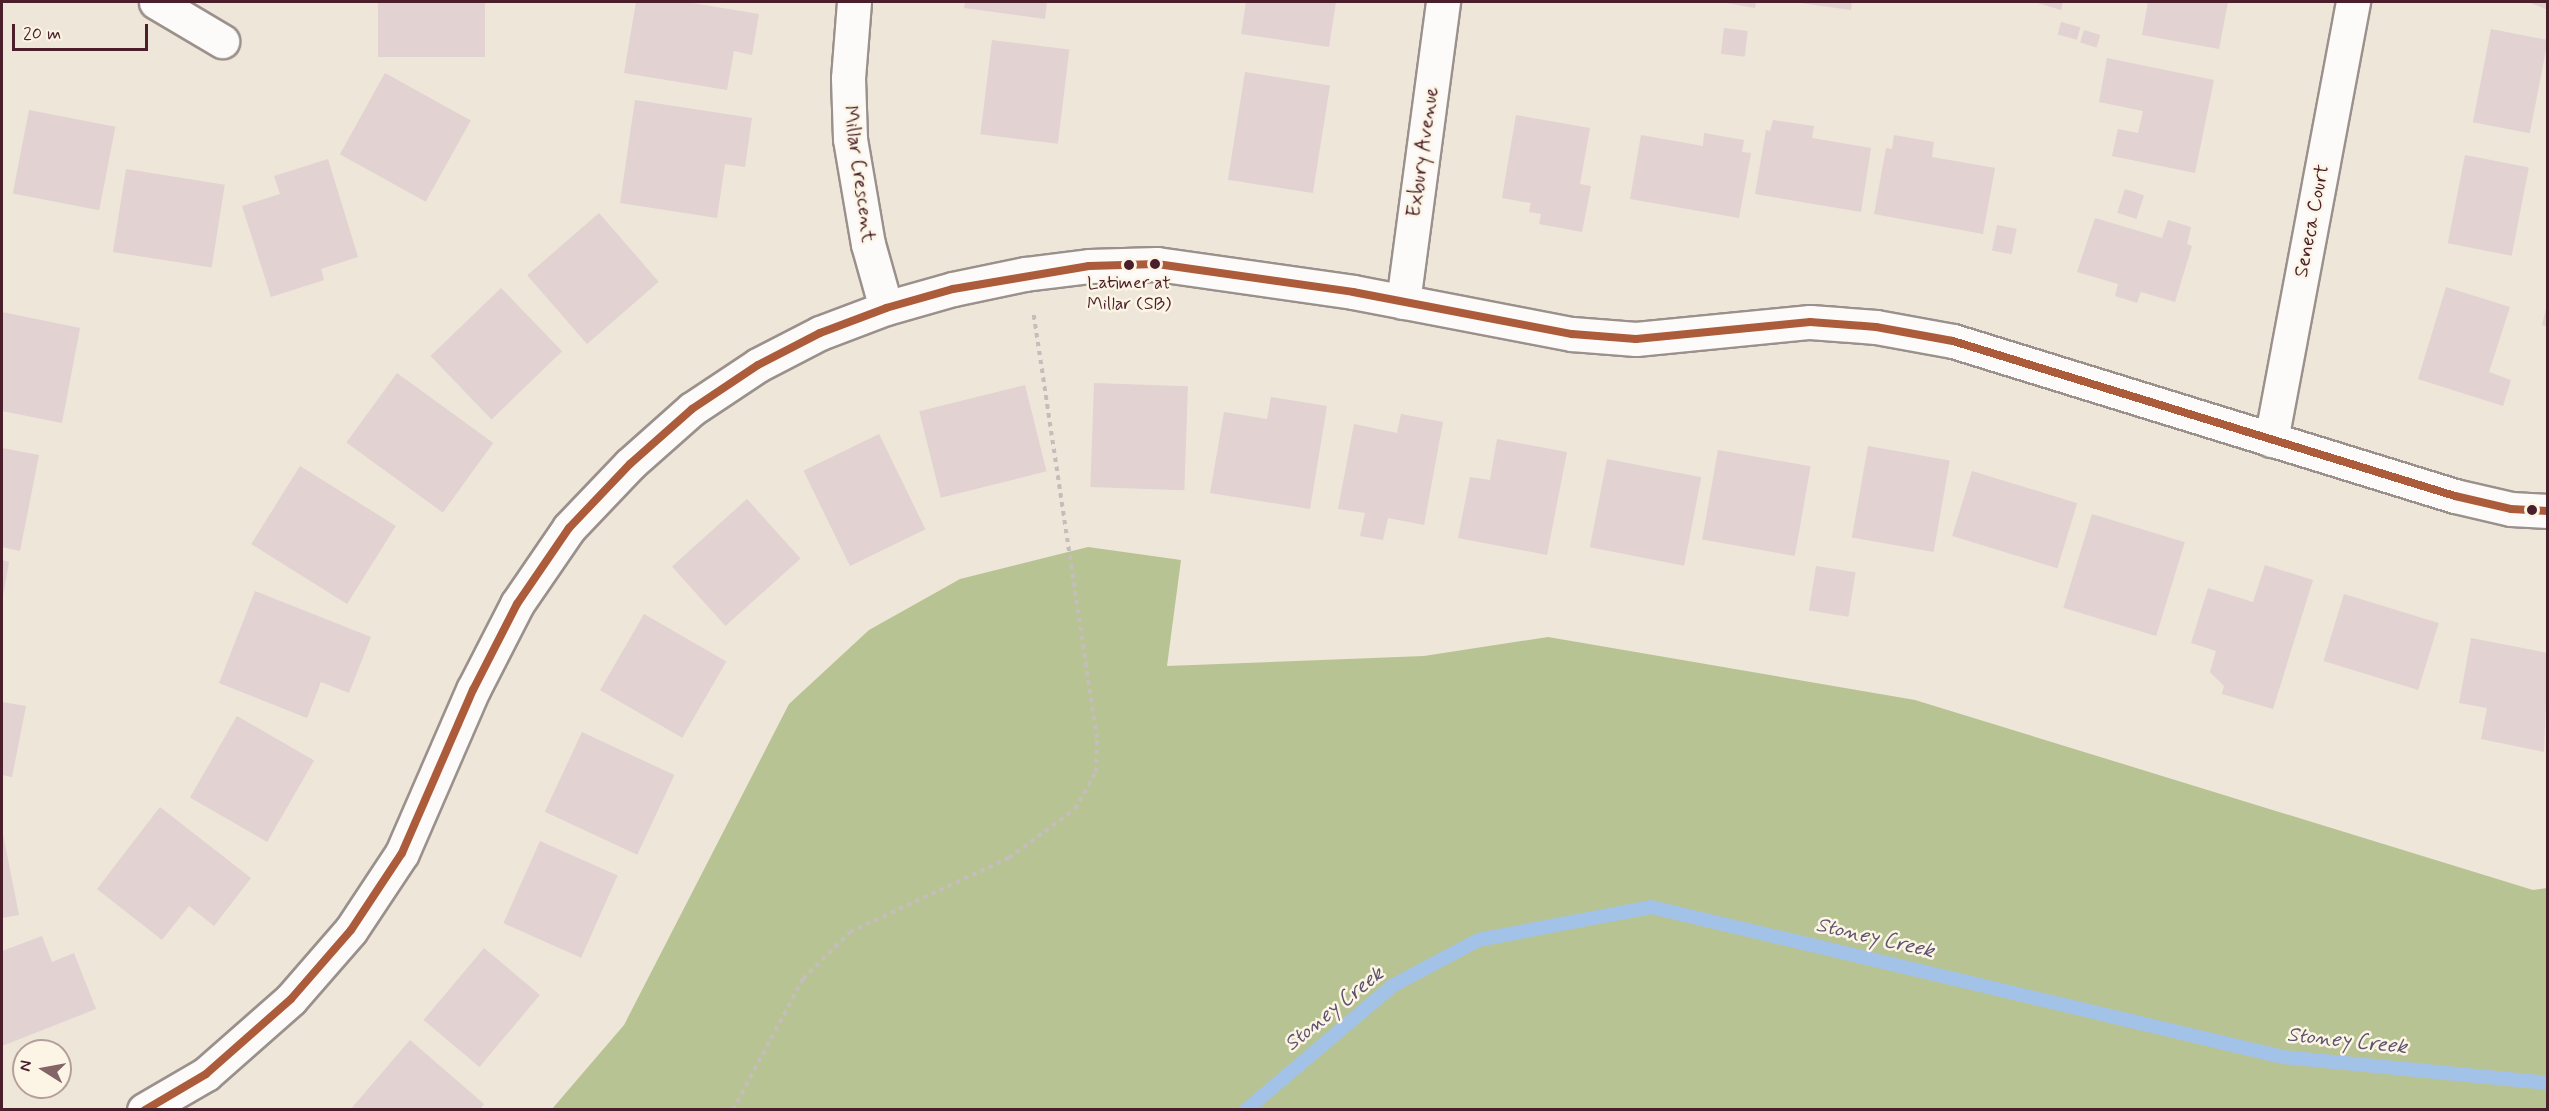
<!DOCTYPE html>
<style>
body{margin:0}
#map{position:relative;width:2549px;height:1111px;overflow:hidden;background:#eee6d8;font-family:Mynerve,sans-serif}
div>[style]{position:absolute}
.forest>*{inset:0;background:#b8c393}
.stream>*{height:14px;margin:-7px;padding:0 7px;transform-origin:7px;border-radius:7px;background:#a3c2e7}
.building>*{inset:0;background:#e2d2d2;transform-origin:0 0}
.path>*{height:4px;margin-top:-2px;transform-origin:0;background:repeating-linear-gradient(90deg,#c4bdbc 0 4.5px,transparent 0 9px)}
.roads{filter:drop-shadow(2px 0 #9b908b) drop-shadow(-2px 0 #9b908b) drop-shadow(0 2px #9b908b) drop-shadow(0 -2px #9b908b)}
.minor>*{height:33px;margin:-16.5px;padding:0 16.5px;transform-origin:16.5px;border-radius:16.5px;background:#fcfbf9}
.tertiary>*{height:33px;margin:-16.5px;padding:0 16.5px;transform-origin:16.5px;border-radius:16.5px;background:#fcfbf9}
.bus-1>*{height:8px;margin:-4px;padding:0 4px;transform-origin:4px;border-radius:4px;background:#ac5c3b}
.dots>*{width:16px;height:16px;translate:-50% -50%;box-sizing:border-box;border:3px solid #fcf5e5;border-radius:50%}
span{translate:-50% -50%;white-space:nowrap;text-align:center;line-height:1.15;-webkit-text-stroke:5px #fcf5e5;paint-order:stroke}
.bus-label{font-size:18px;color:#4a1f2b}
.street-label{font-size:20px;color:#4a1f2b}
.water-label{font-size:21px;color:#5e536f;font-style:italic}
.frame{position:absolute;inset:0;border:3px solid #4a1f2b;pointer-events:none}
.north{position:absolute;left:12px;top:1039px;width:60px;height:60px;box-sizing:border-box;background:#fcf5e5;border:2px solid #b59f9b;border-radius:50%;rotate:281deg;font-size:16px;font-weight:700;line-height:24px;text-align:center;color:#4a1f2b}
.north::after{content:'';display:block;margin:auto;width:21px;height:27px;background:#836568;clip-path:polygon(50% 0,100% 100%,50% 72%,0 100%)}
.scale{position:absolute;left:12px;top:24px;width:136px;height:27px;box-sizing:border-box;border:3px solid #4a1f2b;border-top:0;padding-left:8px;font-size:18px;line-height:21px;white-space:nowrap;color:#4a1f2b;-webkit-text-stroke:4px #fcf5e5;paint-order:stroke}
</style>
<div id="map">
<div class="forest">
<div style="clip-path:polygon(1088px 547px,1181px 560px,1167px 666px,1424px 656px,1548px 637px,1915px 700px,2533px 890px,2547px 888px,2547px 1109px,552px 1109px,624px 1025px,789px 704px,869px 630px,960px 579px)"></div>
</div>
<div class="stream">
<div style="left:1246px;top:1110px;width:192px;rotate:-40.3deg"></div>
<div style="left:1392px;top:986px;width:98px;rotate:-28.1deg"></div>
<div style="left:1478px;top:940px;width:176px;rotate:-10.8deg"></div>
<div style="left:1651px;top:907px;width:650px;rotate:13.35deg"></div>
<div style="left:2283px;top:1057px;width:266px;rotate:5.6deg"></div>
</div>
<div class="building">
<div style="left:378px;top:2px;width:107px;height:55px"></div>
<div style="clip-path:polygon(636px 2px,686px 2px,759px 14px,752px 55px,734px 51px,727px 90px,624px 73px)"></div>
<div style="clip-path:polygon(965px 2px,1047px 2px,1045px 19px,964px 8px)"></div>
<div style="clip-path:polygon(1246px 2px,1336px 2px,1329px 47px,1241px 34px)"></div>
<div style="clip-path:polygon(1721px 2px,1756px 2px,1755px 8px)"></div>
<div style="clip-path:polygon(1793px 2px,1852px 2px,1851px 10px)"></div>
<div style="clip-path:polygon(2034px 2px,2063px 2px,2061px 10px)"></div>
<div style="clip-path:polygon(2148px 2px,2228px 2px,2219px 49px,2142px 35px)"></div>
<div style="clip-path:polygon(2528px 2px,2548px 2px,2548px 10px)"></div>
<div style="left:2061px;top:22px;width:20px;height:13px;rotate:15deg"></div>
<div style="left:1724px;top:28px;width:24px;height:26px;rotate:7deg"></div>
<div style="left:2491px;top:29px;width:58px;height:95px;rotate:11deg"></div>
<div style="left:2084px;top:30px;width:17px;height:13px;rotate:17deg"></div>
<div style="left:992px;top:40px;width:78px;height:95px;rotate:7deg"></div>
<div style="clip-path:polygon(2107px 58px,2214px 80px,2195px 173px,2112px 156px,2118px 129px,2138px 133px,2143px 111px,2099px 102px)"></div>
<div style="left:1245px;top:72px;width:86px;height:109px;rotate:9deg"></div>
<div style="left:385px;top:73px;width:98px;height:93px;rotate:29deg"></div>
<div style="clip-path:polygon(635px 100px,752px 118px,745px 167px,725px 164px,717px 218px,620px 203px)"></div>
<div style="left:29px;top:110px;width:88px;height:85px;rotate:11deg"></div>
<div style="clip-path:polygon(1516px 115px,1590px 128px,1580px 184px,1591px 186px,1582px 232px,1539px 224px,1541px 214px,1529px 212px,1531px 203px,1502px 198px)"></div>
<div style="clip-path:polygon(1773px 120px,1814px 126px,1812px 138px,1871px 148px,1861px 212px,1755px 194px,1766px 130px,1770px 131px)"></div>
<div style="clip-path:polygon(1704px 133px,1744px 140px,1742px 152px,1751px 153px,1739px 218px,1630px 199px,1641px 135px,1703px 146px)"></div>
<div style="clip-path:polygon(1894px 135px,1934px 142px,1932px 157px,1995px 168px,1983px 234px,1874px 214px,1886px 148px,1892px 149px)"></div>
<div style="left:2465px;top:155px;width:65px;height:90px;rotate:11deg"></div>
<div style="clip-path:polygon(328px 159px,358px 257px,321px 269px,324px 280px,271px 297px,242px 206px,280px 194px,274px 176px)"></div>
<div style="left:126px;top:169px;width:100px;height:84px;rotate:9deg"></div>
<div style="left:2125px;top:189px;width:20px;height:25px;rotate:18deg"></div>
<div style="left:599px;top:213px;width:91px;height:95px;rotate:49deg"></div>
<div style="clip-path:polygon(2095px 218px,2162px 238px,2168px 220px,2191px 227px,2187px 244px,2192px 246px,2175px 302px,2141px 292px,2137px 303px,2115px 296px,2118px 284px,2077px 272px)"></div>
<div style="left:1997px;top:225px;width:20px;height:26px;rotate:11deg"></div>
<div style="clip-path:polygon(2446px 287px,2510px 307px,2489px 372px,2511px 380px,2503px 406px,2418px 379px)"></div>
<div style="left:501px;top:288px;width:88px;height:98px;rotate:46deg"></div>
<div style="clip-path:polygon(2547px 304px,2548px 304px,2548px 327px,2542px 325px)"></div>
<div style="clip-path:polygon(2px 312px,80px 328px,62px 423px,2px 411px)"></div>
<div style="left:397px;top:373px;width:119px;height:86px;rotate:36deg"></div>
<div style="left:1094px;top:383px;width:94px;height:104px;rotate:2deg"></div>
<div style="left:1025px;top:385px;width:89px;height:109px;rotate:76deg"></div>
<div style="clip-path:polygon(1271px 397px,1327px 406px,1310px 509px,1210px 493px,1224px 412px,1267px 419px)"></div>
<div style="clip-path:polygon(1401px 414px,1443px 422px,1424px 525px,1388px 518px,1383px 540px,1360px 536px,1365px 513px,1338px 509px,1354px 424px,1397px 433px)"></div>
<div style="left:879px;top:434px;width:106px;height:84px;rotate:64deg"></div>
<div style="clip-path:polygon(1497px 439px,1567px 452px,1547px 555px,1458px 538px,1470px 477px,1490px 480px)"></div>
<div style="left:1868px;top:446px;width:83px;height:93px;rotate:10deg"></div>
<div style="clip-path:polygon(2px 448px,39px 455px,20px 551px,2px 547px)"></div>
<div style="left:1718px;top:450px;width:94px;height:91px;rotate:10deg"></div>
<div style="left:1607px;top:459px;width:96px;height:90px;rotate:11deg"></div>
<div style="left:300px;top:466px;width:113px;height:92px;rotate:32deg"></div>
<div style="left:1972px;top:471px;width:110px;height:68px;rotate:17deg"></div>
<div style="left:747px;top:499px;width:80px;height:101px;rotate:48deg"></div>
<div style="left:2092px;top:514px;width:97px;height:98px;rotate:17deg"></div>
<div style="clip-path:polygon(2px 560px,9px 562px,3px 596px,2px 596px)"></div>
<div style="clip-path:polygon(2265px 565px,2313px 580px,2273px 709px,2222px 694px,2224px 686px,2210px 672px,2216px 651px,2191px 643px,2208px 588px,2253px 602px)"></div>
<div style="left:1816px;top:566px;width:40px;height:45px;rotate:9deg"></div>
<div style="clip-path:polygon(255px 591px,371px 637px,349px 693px,321px 682px,307px 718px,219px 683px)"></div>
<div style="left:2344px;top:594px;width:99px;height:70px;rotate:17deg"></div>
<div style="left:644px;top:614px;width:95px;height:88px;rotate:30deg"></div>
<div style="clip-path:polygon(2471px 638px,2548px 653px,2544px 752px,2481px 739px,2487px 708px,2459px 703px)"></div>
<div style="clip-path:polygon(2px 702px,26px 706px,12px 777px,2px 775px)"></div>
<div style="left:237px;top:716px;width:89px;height:94px;rotate:30deg"></div>
<div style="left:582px;top:732px;width:102px;height:88px;rotate:25deg"></div>
<div style="clip-path:polygon(160px 807px,251px 878px,214px 926px,189px 906px,162px 940px,97px 889px)"></div>
<div style="clip-path:polygon(2px 829px,19px 915px,2px 918px)"></div>
<div style="left:540px;top:841px;width:85px;height:90px;rotate:24deg"></div>
<div style="clip-path:polygon(42px 936px,52px 962px,74px 953px,96px 1009px,2px 1046px,2px 951px)"></div>
<div style="left:484px;top:948px;width:73px;height:94px;rotate:40deg"></div>
<div style="clip-path:polygon(410px 1040px,484px 1104px,480px 1110px,350px 1110px)"></div>
</div>
<div class="path">
<div style="left:733px;top:1110px;width:149px;rotate:-61.9deg"></div>
<div style="left:803px;top:979px;width:66px;rotate:-45deg"></div>
<div style="left:850px;top:932px;width:175px;rotate:-25deg"></div>
<div style="left:1009px;top:858px;width:82px;rotate:-36.6deg"></div>
<div style="left:1075px;top:809px;width:43px;rotate:-60.4deg"></div>
<div style="left:1096px;top:772px;width:34px;rotate:-88deg"></div>
<div style="left:1097px;top:738px;width:429px;rotate:-98.5deg"></div>
</div>
<div class="roads">
<div class="minor">
<div style="left:156px;top:2px;width:77px;rotate:30.6deg"></div>
<div style="left:854px;top:2px;width:76px;rotate:94.5deg"></div>
<div style="left:848px;top:78px;width:61px;rotate:88.1deg"></div>
<div style="left:850px;top:139px;width:107px;rotate:80.3deg"></div>
<div style="left:868px;top:244px;width:66px;rotate:74.3deg"></div>
<div style="left:2271px;top:440px;width:446px;rotate:-79.4deg"></div>
</div>
<div class="tertiary">
<div style="left:1403px;top:302px;width:303px;rotate:-82.4deg"></div>
<div style="left:144px;top:1110px;width:72px;rotate:-30.1deg"></div>
<div style="left:206px;top:1074px;width:113px;rotate:-41.4deg"></div>
<div style="left:291px;top:999px;width:91px;rotate:-49deg"></div>
<div style="left:351px;top:930px;width:92px;rotate:-56.5deg"></div>
<div style="left:402px;top:853px;width:178px;rotate:-66.5deg"></div>
<div style="left:473px;top:690px;width:97px;rotate:-62.9deg"></div>
<div style="left:517px;top:604px;width:92px;rotate:-55.6deg"></div>
<div style="left:569px;top:528px;width:88px;rotate:-46.4deg"></div>
<div style="left:630px;top:464px;width:83px;rotate:-41.6deg"></div>
<div style="left:692px;top:409px;width:79px;rotate:-33.7deg"></div>
<div style="left:758px;top:365px;width:70px;rotate:-27.3deg"></div>
<div style="left:820px;top:333px;width:71px;rotate:-20.7deg"></div>
<div style="left:886px;top:308px;width:70px;rotate:-15.8deg"></div>
<div style="left:953px;top:289px;width:74px;rotate:-11.8deg"></div>
<div style="left:1025px;top:274px;width:64px;rotate:-7.1deg"></div>
<div style="left:1089px;top:266px;width:68px;rotate:-1.7deg"></div>
<div style="left:1157px;top:264px;width:198px;rotate:8.1deg"></div>
<div style="left:1353px;top:292px;width:223px;rotate:10.9deg"></div>
<div style="left:1572px;top:334px;width:64px;rotate:4.5deg"></div>
<div style="left:1636px;top:339px;width:175px;rotate:-5.6deg"></div>
<div style="left:1810px;top:322px;width:66px;rotate:4.3deg"></div>
<div style="left:1876px;top:327px;width:78px;rotate:10.3deg"></div>
<div style="left:1953px;top:341px;width:525px;rotate:17.16deg"></div>
<div style="left:2455px;top:496px;width:57px;rotate:13.1deg"></div>
<div style="left:2511px;top:509px;width:37px;rotate:3deg"></div>
</div>
</div>
<div class="bus-1">
<div style="left:145px;top:1110px;width:71px;rotate:-30.5deg"></div>
<div style="left:206px;top:1074px;width:113px;rotate:-41.4deg"></div>
<div style="left:291px;top:999px;width:91px;rotate:-49deg"></div>
<div style="left:351px;top:930px;width:92px;rotate:-56.5deg"></div>
<div style="left:402px;top:853px;width:178px;rotate:-66.5deg"></div>
<div style="left:473px;top:690px;width:97px;rotate:-62.9deg"></div>
<div style="left:517px;top:604px;width:92px;rotate:-55.6deg"></div>
<div style="left:569px;top:528px;width:88px;rotate:-46.4deg"></div>
<div style="left:630px;top:464px;width:83px;rotate:-41.6deg"></div>
<div style="left:692px;top:409px;width:79px;rotate:-33.7deg"></div>
<div style="left:758px;top:365px;width:70px;rotate:-27.3deg"></div>
<div style="left:820px;top:333px;width:71px;rotate:-20.7deg"></div>
<div style="left:886px;top:308px;width:70px;rotate:-15.8deg"></div>
<div style="left:953px;top:289px;width:138px;rotate:-9.6deg"></div>
<div style="left:1089px;top:266px;width:68px;rotate:-1.7deg"></div>
<div style="left:1157px;top:264px;width:198px;rotate:8.1deg"></div>
<div style="left:1353px;top:292px;width:223px;rotate:10.9deg"></div>
<div style="left:1572px;top:334px;width:64px;rotate:4.5deg"></div>
<div style="left:1636px;top:339px;width:175px;rotate:-5.6deg"></div>
<div style="left:1810px;top:322px;width:66px;rotate:4.3deg"></div>
<div style="left:1876px;top:327px;width:78px;rotate:10.3deg"></div>
<div style="left:1953px;top:341px;width:525px;rotate:17.16deg"></div>
<div style="left:2455px;top:496px;width:57px;rotate:13.1deg"></div>
<div style="left:2511px;top:509px;width:37px;rotate:3deg"></div>
</div>
<div class="dots">
<div style="left:1155px;top:264px;background:#4a1f2b"></div>
<div style="left:1129px;top:265px;background:#4a1f2b"></div>
<div style="left:2532px;top:510px;background:#4a1f2b"></div>
</div>
<div class="bus-label">
<span style="left:1129px;top:294px">Latimer at<br>Millar (SB)</span>
</div>
<div class="street-label">
<span style="left:1423px;top:152px;rotate:-82deg">Exbury Avenue</span>
<span style="left:859px;top:174px;rotate:82deg">Millar Crescent</span>
<span style="left:2312px;top:221px;rotate:-79deg">Seneca Court</span>
</div>
<div class="water-label">
<span style="left:1875px;top:938px;rotate:13deg">Stoney Creek</span>
<span style="left:1334px;top:1009px;rotate:-39deg">Stoney Creek</span>
<span style="left:2347px;top:1041px;rotate:6deg">Stoney Creek</span>
</div>
<div class="frame"></div>
<div class="north">N</div>
<div class="scale">20 m</div>
</div>
